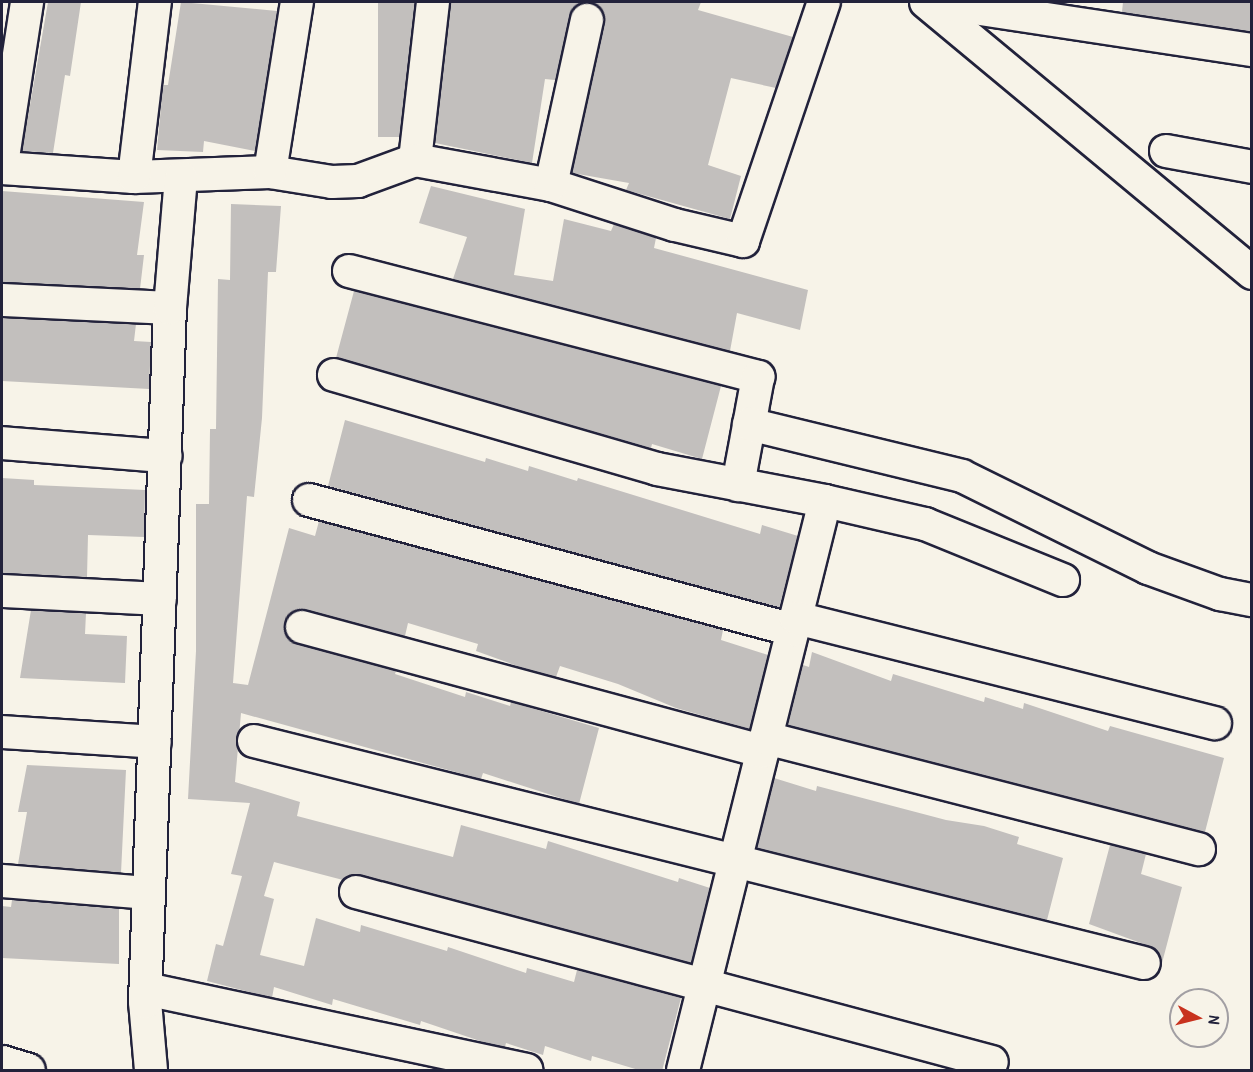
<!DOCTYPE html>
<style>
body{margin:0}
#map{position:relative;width:1253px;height:1072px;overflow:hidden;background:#f7f3e8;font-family:"Patrick Hand",sans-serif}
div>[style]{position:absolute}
.building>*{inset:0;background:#c2bfbd;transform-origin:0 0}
.roads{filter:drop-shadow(2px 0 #22223b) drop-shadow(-2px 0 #22223b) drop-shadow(0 2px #22223b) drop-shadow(0 -2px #22223b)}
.minor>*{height:32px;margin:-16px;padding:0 16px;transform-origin:16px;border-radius:16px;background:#f7f3e8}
.tertiary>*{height:33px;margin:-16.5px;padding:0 16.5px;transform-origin:16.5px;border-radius:16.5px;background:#f7f3e8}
span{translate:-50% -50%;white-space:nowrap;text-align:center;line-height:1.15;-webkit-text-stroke:5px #f7f3e8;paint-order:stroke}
.frame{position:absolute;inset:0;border:3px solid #22223b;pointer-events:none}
.north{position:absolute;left:1169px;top:988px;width:60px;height:60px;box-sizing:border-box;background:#f7f3e8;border:2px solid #a29fa3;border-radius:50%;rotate:97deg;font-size:16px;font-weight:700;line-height:24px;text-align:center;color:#22223b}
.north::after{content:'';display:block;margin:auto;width:21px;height:27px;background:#c8321e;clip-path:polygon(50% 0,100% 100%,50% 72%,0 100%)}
</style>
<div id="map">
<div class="building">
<div style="clip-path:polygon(48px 2px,81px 2px,70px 76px,65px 75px,53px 153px,22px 151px)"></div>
<div style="clip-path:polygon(181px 2px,277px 11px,255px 151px,204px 141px,203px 152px,157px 150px,163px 85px,168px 85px)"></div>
<div style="left:378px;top:2px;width:37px;height:135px"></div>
<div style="clip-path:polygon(451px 2px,701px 2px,698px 10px,793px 37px,776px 88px,731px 78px,708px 165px,741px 176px,730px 219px,626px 190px,629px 183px,572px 173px,605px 24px,604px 14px,591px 3px,573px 8px,555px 80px,545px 79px,532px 163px,435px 143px)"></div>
<div style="clip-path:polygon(1123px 2px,1251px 2px,1251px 32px,1122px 12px)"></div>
<div style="clip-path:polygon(431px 186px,525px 209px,514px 275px,553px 281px,564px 219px,611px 231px,614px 224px,656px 238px,654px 248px,808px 290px,800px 330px,737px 313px,730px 351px,453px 279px,467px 237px,419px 223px)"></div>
<div style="clip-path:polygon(2px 191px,144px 202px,137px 255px,144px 255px,140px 289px,2px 282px)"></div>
<div style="clip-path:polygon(231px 204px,281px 206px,276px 272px,268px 272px,262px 418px,254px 497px,247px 496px,233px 683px,248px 685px,289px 528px,315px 536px,319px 521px,723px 630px,721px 640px,768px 655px,750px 729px,676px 708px,618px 684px,560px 666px,556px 677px,520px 667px,476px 651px,478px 644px,408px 623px,405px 636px,307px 610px,290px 614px,285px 631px,297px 644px,396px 671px,395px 674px,465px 697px,466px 692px,510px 706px,511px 702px,599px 728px,579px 804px,483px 773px,481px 779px,241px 713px,235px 782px,300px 802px,297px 816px,453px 857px,461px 825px,546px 849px,548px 841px,678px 882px,679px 878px,710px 888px,691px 963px,361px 875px,343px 880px,274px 862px,264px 896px,274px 899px,260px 955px,304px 966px,316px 918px,360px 932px,361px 925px,447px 951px,448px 947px,526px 973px,527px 968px,574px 982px,577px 970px,681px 998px,662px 1071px,642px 1071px,592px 1056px,591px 1061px,545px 1046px,543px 1055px,506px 1043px,505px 1047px,483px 1042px,421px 1021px,420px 1025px,333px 999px,332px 1005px,274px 987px,272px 998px,207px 981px,216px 944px,223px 946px,242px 876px,231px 874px,250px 803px,188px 799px,196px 651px,196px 504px,209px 504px,210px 429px,216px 429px,218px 279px,230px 280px)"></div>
<div style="clip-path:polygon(354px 291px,721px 386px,702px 459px,652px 444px,651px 448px,336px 358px)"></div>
<div style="clip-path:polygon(2px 318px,136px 324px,134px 341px,151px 342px,149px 389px,2px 381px)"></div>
<div style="clip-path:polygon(345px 420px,485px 462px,486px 458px,528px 471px,529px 466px,577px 481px,578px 478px,760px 534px,762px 525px,798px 536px,779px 608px,328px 486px)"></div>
<div style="clip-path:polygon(2px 478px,34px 480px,34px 485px,145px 490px,144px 537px,88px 535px,87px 577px,2px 573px)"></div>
<div style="clip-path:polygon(31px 610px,86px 613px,85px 634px,127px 636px,125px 683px,20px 678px)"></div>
<div style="clip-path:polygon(812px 652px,891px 681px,893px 674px,984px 702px,985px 697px,1023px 709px,1024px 703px,1108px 731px,1110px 726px,1224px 758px,1205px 832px,788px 725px,803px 665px,809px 667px)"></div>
<div style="clip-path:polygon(27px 765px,126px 770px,121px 873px,18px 864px,27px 812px,18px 812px)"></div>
<div style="clip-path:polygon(774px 778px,816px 791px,817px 786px,946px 820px,984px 826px,1019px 837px,1017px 844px,1063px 858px,1047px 920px,757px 848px)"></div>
<div style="clip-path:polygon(1110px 845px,1146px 854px,1141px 874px,1182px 887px,1162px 963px,1157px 951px,1149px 946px,1089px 924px)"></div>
<div style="clip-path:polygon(12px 900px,119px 909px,119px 964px,2px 958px,2px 906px,11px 907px)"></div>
</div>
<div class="roads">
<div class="minor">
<div style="left:926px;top:2px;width:424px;rotate:39.7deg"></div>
<div style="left:934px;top:2px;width:322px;rotate:8.6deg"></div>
<div style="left:1166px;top:151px;width:87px;rotate:10.5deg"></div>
<div style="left:415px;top:160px;width:159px;rotate:-83.5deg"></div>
<div style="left:2px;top:164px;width:164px;rotate:-81.2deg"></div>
<div style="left:2px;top:168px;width:132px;rotate:3.9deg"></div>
<div style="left:134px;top:177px;width:136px;rotate:-2.1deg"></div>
<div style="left:270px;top:172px;width:63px;rotate:9.2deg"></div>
<div style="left:332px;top:182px;width:26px;rotate:-2deg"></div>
<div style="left:358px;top:181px;width:61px;rotate:-20.2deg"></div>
<div style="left:415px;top:160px;width:138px;rotate:10.4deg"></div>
<div style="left:551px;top:185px;width:130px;rotate:17.9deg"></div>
<div style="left:675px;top:225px;width:70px;rotate:13.2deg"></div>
<div style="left:743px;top:241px;width:252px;rotate:-71.3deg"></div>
<div style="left:270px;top:172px;width:172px;rotate:-81deg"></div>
<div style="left:134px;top:177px;width:176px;rotate:-83.2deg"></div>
<div style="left:551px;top:185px;width:169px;rotate:-77.7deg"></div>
<div style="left:349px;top:271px;width:423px;rotate:14.5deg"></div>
<div style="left:758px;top:377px;width:110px;rotate:100.5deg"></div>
<div style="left:2px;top:300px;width:168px;rotate:2.7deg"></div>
<div style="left:334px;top:375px;width:336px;rotate:16.2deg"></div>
<div style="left:657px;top:469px;width:171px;rotate:10.8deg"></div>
<div style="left:825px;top:501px;width:586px;rotate:104.01deg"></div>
<div style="left:749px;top:424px;width:219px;rotate:13.7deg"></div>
<div style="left:962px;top:476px;width:208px;rotate:26.3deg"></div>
<div style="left:1148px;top:568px;width:77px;rotate:19.9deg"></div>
<div style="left:1220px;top:594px;width:33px;rotate:11deg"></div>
<div style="left:2px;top:443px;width:164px;rotate:4.6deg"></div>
<div style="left:309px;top:500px;width:501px;rotate:15.03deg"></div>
<div style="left:825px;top:501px;width:103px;rotate:13deg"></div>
<div style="left:925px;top:524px;width:149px;rotate:22.1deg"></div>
<div style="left:2px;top:591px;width:158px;rotate:2.9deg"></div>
<div style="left:796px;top:618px;width:432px;rotate:14.1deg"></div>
<div style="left:302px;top:627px;width:477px;rotate:15.1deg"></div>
<div style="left:2px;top:732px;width:153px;rotate:3.7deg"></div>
<div style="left:766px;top:738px;width:447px;rotate:14.4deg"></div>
<div style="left:254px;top:741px;width:917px;rotate:14.01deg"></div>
<div style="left:2px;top:881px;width:147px;rotate:4.7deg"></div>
<div style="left:356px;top:892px;width:658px;rotate:14.97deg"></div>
<div style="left:146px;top:989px;width:389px;rotate:12deg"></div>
<div style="left:151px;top:1070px;width:68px;rotate:-95deg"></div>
<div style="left:145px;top:1002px;width:694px;rotate:-87.94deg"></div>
<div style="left:170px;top:308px;width:131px;rotate:-85.2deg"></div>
</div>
<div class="tertiary">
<div style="left:2px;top:1062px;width:27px;rotate:17deg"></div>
</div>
</div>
<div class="frame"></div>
<div class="north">N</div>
</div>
